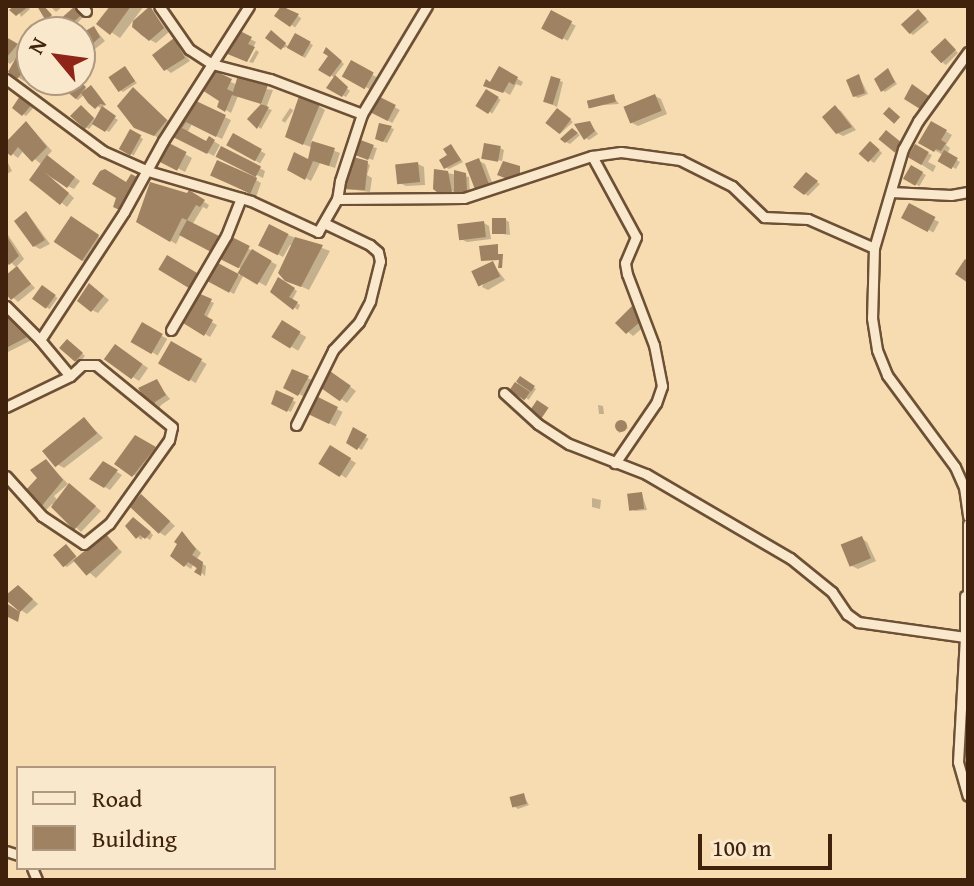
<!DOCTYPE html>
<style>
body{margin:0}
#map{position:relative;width:974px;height:886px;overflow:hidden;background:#f6dcb0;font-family:"Gentium Book Plus",serif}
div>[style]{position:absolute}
.shadow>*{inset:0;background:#0003;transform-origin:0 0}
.building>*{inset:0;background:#9e8261;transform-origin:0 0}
.round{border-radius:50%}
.roads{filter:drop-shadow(2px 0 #6d5035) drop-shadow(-2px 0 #6d5035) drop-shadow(0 2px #6d5035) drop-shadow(0 -2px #6d5035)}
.minor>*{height:9px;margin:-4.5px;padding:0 4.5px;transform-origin:4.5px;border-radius:4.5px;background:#f9e8cc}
span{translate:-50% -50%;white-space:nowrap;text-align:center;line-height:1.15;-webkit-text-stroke:8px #f9e8cc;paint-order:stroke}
.frame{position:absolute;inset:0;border:8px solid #3f210c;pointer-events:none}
.legend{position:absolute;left:16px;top:766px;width:260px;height:104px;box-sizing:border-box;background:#f9e8cc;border:2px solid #af987f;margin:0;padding:10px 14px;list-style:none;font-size:24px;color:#3f210c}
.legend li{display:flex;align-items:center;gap:16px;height:40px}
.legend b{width:40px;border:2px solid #af987f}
.north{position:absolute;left:16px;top:16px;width:80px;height:80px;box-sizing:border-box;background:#f9e8cc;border:2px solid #af987f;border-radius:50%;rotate:299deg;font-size:22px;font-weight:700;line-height:32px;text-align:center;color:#3f210c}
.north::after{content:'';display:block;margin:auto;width:28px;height:36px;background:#8f2418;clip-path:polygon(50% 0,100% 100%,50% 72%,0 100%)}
.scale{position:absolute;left:698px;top:834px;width:134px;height:36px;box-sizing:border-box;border:4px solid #3f210c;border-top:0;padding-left:10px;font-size:24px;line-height:28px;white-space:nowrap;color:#3f210c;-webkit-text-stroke:6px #f9e8cc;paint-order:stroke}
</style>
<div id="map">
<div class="shadow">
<div style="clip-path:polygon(17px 6px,27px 6px,30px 9px,21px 17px)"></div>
<div style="clip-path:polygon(50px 6px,63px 6px,56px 12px)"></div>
<div style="clip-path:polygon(112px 6px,144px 6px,120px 38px,99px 24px)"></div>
<div style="left:283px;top:6px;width:22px;height:11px;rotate:34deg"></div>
<div style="clip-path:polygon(150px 9px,169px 32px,156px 43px,141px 35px,134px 27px)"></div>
<div style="clip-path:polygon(77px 12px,83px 17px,70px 31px,67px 29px)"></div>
<div style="left:552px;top:13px;width:27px;height:17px;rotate:28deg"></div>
<div style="clip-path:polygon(921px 13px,929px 22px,913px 35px,910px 33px)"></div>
<div style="clip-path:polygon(94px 28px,105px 41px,80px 61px,80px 37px)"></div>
<div style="clip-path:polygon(235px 31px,256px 42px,246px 60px)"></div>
<div style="clip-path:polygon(275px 35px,289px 47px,296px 36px,313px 45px,305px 58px,287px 47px,282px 48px)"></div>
<div style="clip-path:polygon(6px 39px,21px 49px,32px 46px,32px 72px,24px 81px,18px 77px,18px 57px,10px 64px,6px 61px)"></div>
<div style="clip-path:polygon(174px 40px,190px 61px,171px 73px,166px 69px)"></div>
<div style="clip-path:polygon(949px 43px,958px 53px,946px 65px,943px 63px)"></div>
<div style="clip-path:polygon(256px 50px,259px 52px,253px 63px,249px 62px)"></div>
<div style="clip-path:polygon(335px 56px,344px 64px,334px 77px,350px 91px,346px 97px,329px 87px,335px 78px,321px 69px)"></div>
<div style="left:352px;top:63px;width:30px;height:14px;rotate:30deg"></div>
<div style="clip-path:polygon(125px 69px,137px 83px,123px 92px,120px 90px)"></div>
<div style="clip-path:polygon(500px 69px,523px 82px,521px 86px,516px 84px,510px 95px,491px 84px)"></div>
<div style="clip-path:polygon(888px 71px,897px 84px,885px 92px,882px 90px)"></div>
<div style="clip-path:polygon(214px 73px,237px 85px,273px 90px,266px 108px,272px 110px,261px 129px,249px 119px,263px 104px,238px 96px,231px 113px,219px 106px,222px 100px)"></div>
<div style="clip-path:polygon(859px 76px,868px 94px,858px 98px,854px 96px)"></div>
<div style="clip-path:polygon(42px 80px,56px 80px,49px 85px)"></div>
<div style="clip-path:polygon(71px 80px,88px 90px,94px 89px,106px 105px,100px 108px,118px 120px,109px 132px,94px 123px,89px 129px,86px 127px,84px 109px,96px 120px,102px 110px,85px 94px,78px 100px,74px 98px,64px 87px)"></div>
<div style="clip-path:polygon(560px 81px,563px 82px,557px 107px,546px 101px)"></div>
<div style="clip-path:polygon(133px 89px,174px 126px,163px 140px,135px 126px)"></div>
<div style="left:486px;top:91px;width:17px;height:16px;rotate:31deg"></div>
<div style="clip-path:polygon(23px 96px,36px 105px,26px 116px,23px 114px)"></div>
<div style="clip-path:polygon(613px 96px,619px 104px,589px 106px)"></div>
<div style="clip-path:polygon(655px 96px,661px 99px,667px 114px,638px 126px,632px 123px)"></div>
<div style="left:379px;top:98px;width:24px;height:15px;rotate:30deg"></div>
<div style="clip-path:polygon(194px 103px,231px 120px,222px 139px,192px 124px,187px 133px,206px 144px,210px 139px,220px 145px,214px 156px,174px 135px)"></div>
<div style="clip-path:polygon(319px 106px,325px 110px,311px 142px,340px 153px,335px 168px,320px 163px,311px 181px,290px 169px,310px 162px,313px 148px,293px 140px)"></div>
<div style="clip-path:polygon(835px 107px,841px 111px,856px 130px,843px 136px,837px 133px)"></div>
<div style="left:290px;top:108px;width:4px;height:15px;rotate:34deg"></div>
<div style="clip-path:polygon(561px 112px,573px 122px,560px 134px,557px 132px)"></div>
<div style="clip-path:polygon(27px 123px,52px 151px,46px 157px,80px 181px,74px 189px,51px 178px,74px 198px,67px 207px,32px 179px,42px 165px,24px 150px,18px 158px,6px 149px,6px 145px)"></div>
<div style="clip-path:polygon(589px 123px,598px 134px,589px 140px,586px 138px)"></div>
<div style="clip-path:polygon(932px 123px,952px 135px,946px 145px,950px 148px,947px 154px,960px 162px,956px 169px,940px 160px,943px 155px,921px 142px)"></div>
<div style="clip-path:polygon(381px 125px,394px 129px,387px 143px,377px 138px)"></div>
<div style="clip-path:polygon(572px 130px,580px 135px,570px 144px,566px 142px)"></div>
<div style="left:131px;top:132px;width:14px;height:19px;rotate:30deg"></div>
<div style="left:234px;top:135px;width:37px;height:11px;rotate:31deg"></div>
<div style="clip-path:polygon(168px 144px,192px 158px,185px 172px,162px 160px)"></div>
<div style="clip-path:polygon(874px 145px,882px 153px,874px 163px,862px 154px)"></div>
<div style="clip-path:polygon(451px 146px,463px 162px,449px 169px,445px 167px)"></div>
<div style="clip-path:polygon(373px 147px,377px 148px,373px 160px,358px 155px)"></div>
<div style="clip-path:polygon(915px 147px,932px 155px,928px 162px,936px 166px,933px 172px,910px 157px)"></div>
<div style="clip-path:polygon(500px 148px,504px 150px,502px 161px,484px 158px)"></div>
<div style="clip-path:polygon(222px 149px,265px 171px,263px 178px,224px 159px)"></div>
<div style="clip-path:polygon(6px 159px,12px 171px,7px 174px,6px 173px)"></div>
<div style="clip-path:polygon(479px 161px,485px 164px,495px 190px,483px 195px)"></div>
<div style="clip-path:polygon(367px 163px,370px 165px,367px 175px,372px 178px,370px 192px,341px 188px)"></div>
<div style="clip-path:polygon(418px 164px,424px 167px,425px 185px,406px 186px,400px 183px)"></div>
<div style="left:912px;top:167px;width:16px;height:13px;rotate:30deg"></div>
<div style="clip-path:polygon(447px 173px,469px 177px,470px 194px,456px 194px,444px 185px,442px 189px,453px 195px,439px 192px)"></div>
<div style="clip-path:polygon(213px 175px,256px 180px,261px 183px,256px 197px)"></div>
<div style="clip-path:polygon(806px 175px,820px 184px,808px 196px,796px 187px)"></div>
<div style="left:132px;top:177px;width:15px;height:33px;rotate:28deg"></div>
<div style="clip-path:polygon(190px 193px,209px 205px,207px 209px,203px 207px,192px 225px,225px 242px,217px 254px,181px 234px,176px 244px,139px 221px)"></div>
<div style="left:909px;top:206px;width:34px;height:12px;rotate:28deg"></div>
<div style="clip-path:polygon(27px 213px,50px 244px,40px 249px,34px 246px)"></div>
<div style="clip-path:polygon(506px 220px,509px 222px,510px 235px,495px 233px)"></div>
<div style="left:77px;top:221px;width:32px;height:29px;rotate:36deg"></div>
<div style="clip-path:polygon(484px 223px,489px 226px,491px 239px,467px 242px,461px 239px)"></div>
<div style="clip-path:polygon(6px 232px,24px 259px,16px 267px,6px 258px)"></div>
<div style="clip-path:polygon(288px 235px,330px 251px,309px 290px,287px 280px,293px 246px,290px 245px,283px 257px,262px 245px)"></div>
<div style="clip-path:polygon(233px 240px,277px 265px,266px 286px,244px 274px,234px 294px,210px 280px,217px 264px,239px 276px,243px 270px,224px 259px)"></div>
<div style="clip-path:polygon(493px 264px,505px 280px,488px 290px,482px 287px)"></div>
<div style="clip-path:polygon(17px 269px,35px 288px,18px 302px,6px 291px,6px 278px)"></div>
<div style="clip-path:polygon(279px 279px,297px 291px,292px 300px,300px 305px,298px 310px,272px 292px)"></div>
<div style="left:42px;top:287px;width:19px;height:14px;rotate:35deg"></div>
<div style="clip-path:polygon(96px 289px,109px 300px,98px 313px,92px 310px)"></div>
<div style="clip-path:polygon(199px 296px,214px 303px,206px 319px,217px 325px,210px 337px,185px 322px)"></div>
<div style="clip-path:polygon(632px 309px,646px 325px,633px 336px,618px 323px)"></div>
<div style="clip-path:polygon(6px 316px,32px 340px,6px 353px)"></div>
<div style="left:282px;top:323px;width:28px;height:16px;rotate:30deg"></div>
<div style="left:143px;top:325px;width:28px;height:19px;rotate:30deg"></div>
<div style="clip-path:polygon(71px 343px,85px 356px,79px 363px,62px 348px)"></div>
<div style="left:172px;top:344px;width:40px;height:22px;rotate:30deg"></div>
<div style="clip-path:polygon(121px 350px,148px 368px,139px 381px,107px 360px)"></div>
<div style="clip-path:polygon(334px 375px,356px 391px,347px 403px,321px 385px)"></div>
<div style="clip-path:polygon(308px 378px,313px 381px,305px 397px,285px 387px)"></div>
<div style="left:521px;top:379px;width:18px;height:13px;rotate:34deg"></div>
<div style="clip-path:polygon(156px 382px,170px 399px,161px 405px,158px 411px,141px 389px)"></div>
<div style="left:278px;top:393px;width:20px;height:11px;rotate:27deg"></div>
<div style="left:315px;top:398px;width:31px;height:16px;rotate:27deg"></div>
<div style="clip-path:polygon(598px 405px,603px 406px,604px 414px,599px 414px)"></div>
<div style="clip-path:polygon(84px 419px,103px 438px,64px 468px,55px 463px)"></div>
<div style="left:624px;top:421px;width:8px;height:10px;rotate:60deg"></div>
<div style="left:354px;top:430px;width:17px;height:13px;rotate:31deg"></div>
<div style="clip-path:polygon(135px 437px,160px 452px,139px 478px,117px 464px)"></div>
<div style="clip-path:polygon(331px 448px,356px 463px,346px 478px,324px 464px)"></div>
<div style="clip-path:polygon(46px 461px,68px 484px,54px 496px,58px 501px,75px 489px,101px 511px,81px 532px,52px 504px,46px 510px,41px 507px,40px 479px)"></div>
<div style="clip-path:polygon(103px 464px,122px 475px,110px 490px,92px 479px)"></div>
<div style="clip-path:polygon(642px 494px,647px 510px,635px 511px,631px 509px)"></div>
<div style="clip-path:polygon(142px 496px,175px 526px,165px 536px,159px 532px)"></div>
<div style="clip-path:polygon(592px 498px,601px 500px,600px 509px,592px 507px)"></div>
<div style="clip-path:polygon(137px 521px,153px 535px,150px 540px,144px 536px,141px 540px,128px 528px)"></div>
<div style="clip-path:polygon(182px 534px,201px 553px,196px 560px,206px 566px,205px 576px,193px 565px,191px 569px,185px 565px)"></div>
<div style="clip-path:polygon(105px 536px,122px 552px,96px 578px,75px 561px,67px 567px,63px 565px,69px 549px,80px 561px)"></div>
<div style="clip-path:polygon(861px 538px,867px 542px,876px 561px,858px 569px,852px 566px)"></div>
<div style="clip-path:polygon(24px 591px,38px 604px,27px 614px,21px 610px)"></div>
<div style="clip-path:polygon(523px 795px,529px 805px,518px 809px,515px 807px)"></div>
</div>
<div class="building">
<div style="clip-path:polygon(14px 6px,29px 6px,16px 16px,9px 10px)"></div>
<div style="clip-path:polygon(37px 6px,44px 6px,52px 15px,46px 21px)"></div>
<div style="clip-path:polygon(110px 6px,131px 6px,110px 35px,96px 24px)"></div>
<div style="clip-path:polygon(150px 6px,164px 28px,149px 41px,132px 27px,133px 21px)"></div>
<div style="clip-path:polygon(281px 6px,299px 14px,290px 27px,274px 16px)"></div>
<div style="left:74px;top:7px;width:11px;height:22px;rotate:49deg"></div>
<div style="left:918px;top:9px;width:13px;height:23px;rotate:48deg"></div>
<div style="left:551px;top:10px;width:24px;height:21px;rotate:28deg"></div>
<div style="clip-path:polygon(94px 26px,100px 37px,80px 55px,80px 34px)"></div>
<div style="clip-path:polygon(234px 28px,252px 37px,248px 44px,255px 47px,247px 62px,225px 53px)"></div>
<div style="clip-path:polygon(271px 30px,286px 43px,281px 50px,265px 38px)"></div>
<div style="left:295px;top:33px;width:18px;height:17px;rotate:29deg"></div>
<div style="clip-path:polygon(6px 37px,18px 44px,6px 58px)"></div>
<div style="clip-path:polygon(174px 38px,185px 58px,164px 71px,152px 55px)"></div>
<div style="left:945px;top:38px;width:16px;height:20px;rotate:47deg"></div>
<div style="clip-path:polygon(26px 40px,32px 44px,32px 72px,28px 67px,17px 79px,8px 72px)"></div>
<div style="clip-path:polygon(326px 47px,342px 61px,330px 77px,318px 70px,328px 56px,323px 53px)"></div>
<div style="left:351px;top:60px;width:26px;height:19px;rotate:29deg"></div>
<div style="left:125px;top:66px;width:18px;height:20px;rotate:56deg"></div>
<div style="clip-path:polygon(499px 66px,518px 77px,514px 85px,509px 82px,503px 93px,483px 86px,486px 79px,490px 82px)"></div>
<div style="clip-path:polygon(888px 68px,895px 82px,881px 92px,874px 79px)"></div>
<div style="clip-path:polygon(213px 70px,232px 79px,227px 89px,233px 92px,238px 75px,268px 85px,261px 104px,232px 95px,225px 112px,217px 107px,219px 101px,202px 90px)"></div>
<div style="clip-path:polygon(859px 74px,865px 93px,853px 97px,846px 80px)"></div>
<div style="clip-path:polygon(335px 75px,348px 87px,342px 97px,326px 88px)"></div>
<div style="left:551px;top:76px;width:10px;height:27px;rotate:17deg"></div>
<div style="clip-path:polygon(68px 80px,78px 80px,86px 87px,76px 99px,61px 87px)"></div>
<div style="clip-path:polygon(912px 84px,930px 97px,920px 109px,904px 99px)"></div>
<div style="clip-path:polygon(91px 85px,106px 105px,100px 104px,95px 109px,88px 103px,81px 93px)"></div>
<div style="clip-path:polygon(133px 87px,167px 120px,154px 136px,134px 128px,117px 106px)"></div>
<div style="left:486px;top:89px;width:15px;height:20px;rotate:32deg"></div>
<div style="clip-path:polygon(22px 93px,34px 102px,22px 116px,12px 108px)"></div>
<div style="left:614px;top:94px;width:8px;height:28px;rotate:76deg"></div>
<div style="left:655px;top:94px;width:18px;height:34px;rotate:68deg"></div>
<div style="clip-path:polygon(299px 96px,320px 104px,303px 145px,285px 137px)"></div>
<div style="left:378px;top:96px;width:20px;height:18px;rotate:27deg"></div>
<div style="clip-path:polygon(194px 100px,226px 115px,216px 137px,186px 122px,182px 128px,206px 141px,209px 136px,215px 140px,207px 154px,171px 136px)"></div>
<div style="clip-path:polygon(261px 104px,269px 107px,257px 129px,247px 119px)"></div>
<div style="clip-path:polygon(81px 105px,94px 118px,85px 129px,70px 116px)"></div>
<div style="clip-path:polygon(835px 105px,852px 127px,836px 134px,822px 117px)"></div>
<div style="clip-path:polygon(102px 106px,116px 116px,105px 132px,92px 124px)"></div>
<div style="left:889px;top:107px;width:15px;height:9px;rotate:42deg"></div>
<div style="left:557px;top:108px;width:18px;height:19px;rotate:38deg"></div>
<div style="clip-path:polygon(26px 121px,47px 147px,32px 162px,18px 147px,11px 156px,6px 152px,6px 142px)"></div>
<div style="clip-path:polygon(590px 121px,595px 131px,584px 140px,574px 124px)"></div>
<div style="clip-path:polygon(931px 121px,947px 130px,941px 140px,946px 143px,941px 151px,936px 149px,934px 152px,918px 143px)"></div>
<div style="clip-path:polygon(379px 123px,392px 126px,383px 142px,375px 139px)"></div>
<div style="clip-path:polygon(572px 128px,578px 133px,565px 143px,560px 139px)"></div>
<div style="left:130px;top:129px;width:13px;height:23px;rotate:29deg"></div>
<div style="left:886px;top:130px;width:21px;height:12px;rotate:39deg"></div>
<div style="left:233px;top:133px;width:33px;height:14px;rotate:29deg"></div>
<div style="left:358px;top:139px;width:17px;height:16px;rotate:21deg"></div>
<div style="clip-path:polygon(312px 141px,335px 148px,329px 166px,313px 161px,305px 180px,287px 170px,294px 152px,308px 159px)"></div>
<div style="left:870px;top:141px;width:13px;height:17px;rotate:42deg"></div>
<div style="left:167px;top:142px;width:22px;height:21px;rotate:27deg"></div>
<div style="left:484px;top:143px;width:17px;height:16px;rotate:10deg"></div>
<div style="clip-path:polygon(451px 144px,461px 160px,444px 169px,439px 160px,447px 155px,443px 149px)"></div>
<div style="left:915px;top:144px;width:16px;height:15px;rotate:30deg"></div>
<div style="left:221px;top:146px;width:45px;height:12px;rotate:27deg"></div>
<div style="left:944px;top:150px;width:16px;height:13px;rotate:30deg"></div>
<div style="clip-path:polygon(47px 155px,75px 177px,67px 188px,44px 172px,69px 193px,60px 205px,29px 180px)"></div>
<div style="clip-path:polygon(350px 156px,368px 161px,365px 190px,339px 189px)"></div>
<div style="left:479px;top:158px;width:31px;height:15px;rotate:69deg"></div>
<div style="left:217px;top:160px;width:44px;height:17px;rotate:24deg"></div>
<div style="clip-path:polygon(503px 161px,520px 166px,520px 178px,510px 180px,497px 175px)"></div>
<div style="left:418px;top:162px;width:20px;height:23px;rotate:84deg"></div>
<div style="left:911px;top:165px;width:14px;height:16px;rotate:30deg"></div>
<div style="clip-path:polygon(105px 169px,126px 182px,131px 174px,141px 179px,124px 212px,113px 207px,116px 198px,92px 184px,100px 171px)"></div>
<div style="clip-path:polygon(434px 169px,448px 171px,452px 192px,438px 193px,433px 189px)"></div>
<div style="clip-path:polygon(454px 170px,466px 173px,467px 192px,454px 194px)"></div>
<div style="clip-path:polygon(806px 172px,818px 181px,804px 195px,793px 187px)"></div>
<div style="clip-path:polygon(150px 182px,187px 193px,189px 190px,205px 200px,200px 207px,196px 205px,187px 220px,221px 237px,211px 252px,179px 235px,187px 220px,182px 218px,170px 242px,136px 222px)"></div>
<div style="left:909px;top:203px;width:30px;height:17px;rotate:28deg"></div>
<div style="clip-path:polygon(26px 211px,45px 240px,33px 247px,14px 221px)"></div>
<div style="left:71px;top:216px;width:34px;height:31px;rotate:34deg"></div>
<div style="left:492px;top:218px;width:14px;height:16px"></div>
<div style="left:484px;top:221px;width:16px;height:27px;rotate:83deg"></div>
<div style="left:269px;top:224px;width:22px;height:24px;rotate:27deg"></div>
<div style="clip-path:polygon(6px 235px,19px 256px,9px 265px,6px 262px)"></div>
<div style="left:232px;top:237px;width:20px;height:25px;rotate:27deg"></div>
<div style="clip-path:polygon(295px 237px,323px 245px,301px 287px,285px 281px,278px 273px)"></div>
<div style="clip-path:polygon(498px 244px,498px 254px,503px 254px,502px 268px,498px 268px,499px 260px,481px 261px,479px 246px)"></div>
<div style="left:252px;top:249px;width:23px;height:28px;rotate:31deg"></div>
<div style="left:167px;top:255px;width:37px;height:17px;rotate:31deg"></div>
<div style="clip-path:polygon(965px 259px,968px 261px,968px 283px,955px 274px)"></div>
<div style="left:493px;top:261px;width:17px;height:24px;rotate:65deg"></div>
<div style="left:216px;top:262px;width:26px;height:21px;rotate:28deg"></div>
<div style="clip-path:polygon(17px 266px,31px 284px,11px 300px,6px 294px,6px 275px)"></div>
<div style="clip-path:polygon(278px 277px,295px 288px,289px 297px,298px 302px,293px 310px,270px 292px)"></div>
<div style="clip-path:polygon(89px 283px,104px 296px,91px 312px,77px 301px)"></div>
<div style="left:42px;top:285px;width:17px;height:17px;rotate:36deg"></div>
<div style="clip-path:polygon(198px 293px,212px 299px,204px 315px,213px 320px,204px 336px,183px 323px)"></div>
<div style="clip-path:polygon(632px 306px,641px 321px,626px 334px,615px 323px)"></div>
<div style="clip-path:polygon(6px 312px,27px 337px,6px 348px)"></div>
<div style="left:282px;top:320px;width:22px;height:20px;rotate:32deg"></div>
<div style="left:142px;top:322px;width:24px;height:23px;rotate:30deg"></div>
<div style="left:67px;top:339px;width:21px;height:12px;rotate:41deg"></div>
<div style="left:171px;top:341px;width:36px;height:26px;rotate:30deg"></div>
<div style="left:115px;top:344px;width:34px;height:19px;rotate:36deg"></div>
<div style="clip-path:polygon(292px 369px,309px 376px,298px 396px,283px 388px)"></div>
<div style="left:327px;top:369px;width:29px;height:19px;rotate:35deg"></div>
<div style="left:520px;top:376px;width:18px;height:7px;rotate:34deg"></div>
<div style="clip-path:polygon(157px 379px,166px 395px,155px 402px,152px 410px,138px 388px)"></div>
<div style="left:515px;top:382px;width:18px;height:10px;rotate:34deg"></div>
<div style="clip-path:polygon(276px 390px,294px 398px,287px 412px,271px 404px)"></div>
<div style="clip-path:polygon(314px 395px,338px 407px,329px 424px,308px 414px)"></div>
<div style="left:537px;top:400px;width:14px;height:13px;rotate:34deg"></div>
<div style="left:84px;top:417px;width:21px;height:54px;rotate:51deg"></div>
<div class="round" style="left:615px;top:420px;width:12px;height:12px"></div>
<div style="clip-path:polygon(353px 427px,367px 435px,357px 450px,346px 443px)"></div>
<div style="clip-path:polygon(135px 435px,156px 447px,132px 477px,114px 464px)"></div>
<div style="left:330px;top:445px;width:25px;height:22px;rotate:32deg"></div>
<div style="clip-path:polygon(46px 459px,63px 480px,40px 508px,25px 491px,37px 478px,30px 470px)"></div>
<div style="clip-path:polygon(103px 461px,118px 470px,104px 488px,89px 479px)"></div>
<div style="clip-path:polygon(69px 483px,96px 506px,74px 530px,51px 507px)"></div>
<div style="left:642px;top:492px;width:17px;height:15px;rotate:83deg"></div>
<div style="left:141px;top:494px;width:40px;height:17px;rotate:43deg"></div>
<div style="clip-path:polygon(133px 517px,151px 532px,145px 539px,140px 535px,136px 539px,125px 526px)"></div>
<div style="clip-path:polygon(182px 531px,196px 549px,192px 555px,203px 562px,201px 576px,194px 572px,197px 568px,188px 562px,184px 567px,170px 556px,177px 544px,174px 542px)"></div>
<div style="left:105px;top:533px;width:20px;height:42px;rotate:49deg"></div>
<div style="left:862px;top:536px;width:24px;height:23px;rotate:68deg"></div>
<div style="left:66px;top:544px;width:16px;height:17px;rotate:50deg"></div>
<div style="clip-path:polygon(18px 585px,33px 599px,20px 612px,18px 622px,6px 616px,6px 603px,20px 612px,6px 600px,6px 595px)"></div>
<div style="left:524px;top:793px;width:11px;height:15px;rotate:75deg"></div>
</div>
<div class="roads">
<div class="minor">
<div style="left:81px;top:6px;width:7px;rotate:45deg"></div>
<div style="left:249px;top:6px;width:69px;rotate:122.5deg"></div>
<div style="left:212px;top:64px;width:60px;rotate:14.5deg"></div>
<div style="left:270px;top:79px;width:98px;rotate:20.8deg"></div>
<div style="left:362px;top:114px;width:71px;rotate:108.2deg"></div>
<div style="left:340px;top:181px;width:18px;rotate:99deg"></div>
<div style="left:968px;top:52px;width:85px;rotate:125.9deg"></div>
<div style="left:918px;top:121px;width:32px;rotate:118deg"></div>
<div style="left:903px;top:149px;width:103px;rotate:106.3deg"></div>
<div style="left:874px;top:248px;width:70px;rotate:91.6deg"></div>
<div style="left:872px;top:318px;width:32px;rotate:81deg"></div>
<div style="left:877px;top:350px;width:27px;rotate:68deg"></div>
<div style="left:887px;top:375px;width:114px;rotate:53.5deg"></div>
<div style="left:955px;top:467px;width:22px;rotate:66deg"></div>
<div style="left:964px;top:487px;width:30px;rotate:82deg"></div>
<div style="left:6px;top:79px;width:121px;rotate:36.6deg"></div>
<div style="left:103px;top:151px;width:49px;rotate:24deg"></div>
<div style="left:148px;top:171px;width:107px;rotate:16.2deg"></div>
<div style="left:251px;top:201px;width:74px;rotate:24.8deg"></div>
<div style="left:318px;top:232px;width:38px;rotate:-60deg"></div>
<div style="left:337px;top:199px;width:127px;rotate:-0.5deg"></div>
<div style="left:464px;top:198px;width:135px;rotate:-18.2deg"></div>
<div style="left:592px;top:156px;width:29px;rotate:-8deg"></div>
<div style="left:621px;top:152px;width:60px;rotate:7.7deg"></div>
<div style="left:680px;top:160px;width:58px;rotate:26.6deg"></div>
<div style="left:732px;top:186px;width:45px;rotate:44.1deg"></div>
<div style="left:764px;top:217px;width:44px;rotate:2.6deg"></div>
<div style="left:808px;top:219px;width:72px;rotate:23.7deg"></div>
<div style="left:362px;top:114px;width:126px;rotate:-59deg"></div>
<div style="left:592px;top:156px;width:92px;rotate:61.5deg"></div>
<div style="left:636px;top:237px;width:28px;rotate:113deg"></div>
<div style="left:625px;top:263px;width:11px;rotate:80deg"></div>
<div style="left:627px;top:274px;width:76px;rotate:69.2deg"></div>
<div style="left:654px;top:345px;width:42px;rotate:79deg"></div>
<div style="left:662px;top:386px;width:18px;rotate:109deg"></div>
<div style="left:656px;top:403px;width:73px;rotate:124.3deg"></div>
<div style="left:891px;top:192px;width:60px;rotate:2.9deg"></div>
<div style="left:951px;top:195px;width:17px;rotate:-10deg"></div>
<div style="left:6px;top:306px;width:48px;rotate:45deg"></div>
<div style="left:171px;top:330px;width:109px;rotate:-59.7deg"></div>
<div style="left:226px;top:236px;width:41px;rotate:-68.5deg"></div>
<div style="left:504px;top:393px;width:46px;rotate:42.4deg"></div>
<div style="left:538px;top:424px;width:37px;rotate:33deg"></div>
<div style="left:569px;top:444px;width:83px;rotate:21.3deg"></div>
<div style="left:646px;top:474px;width:167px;rotate:30.3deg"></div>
<div style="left:790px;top:558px;width:54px;rotate:39deg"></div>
<div style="left:832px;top:592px;width:27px;rotate:56deg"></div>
<div style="left:847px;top:614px;width:14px;rotate:36deg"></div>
<div style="left:858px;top:622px;width:108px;rotate:8deg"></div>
<div style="left:965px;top:637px;width:41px;rotate:-90deg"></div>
<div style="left:6px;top:407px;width:71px;rotate:-25.8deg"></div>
<div style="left:70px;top:376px;width:47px;rotate:-129.8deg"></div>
<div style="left:40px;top:340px;width:153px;rotate:-56.7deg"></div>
<div style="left:124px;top:212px;width:81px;rotate:-61.2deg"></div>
<div style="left:163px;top:141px;width:91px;rotate:-57.5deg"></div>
<div style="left:212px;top:64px;width:27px;rotate:-147deg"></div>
<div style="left:189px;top:49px;width:52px;rotate:-124.9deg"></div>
<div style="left:296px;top:425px;width:84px;rotate:-63.7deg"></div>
<div style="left:333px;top:350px;width:38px;rotate:-47deg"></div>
<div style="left:359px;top:322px;width:24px;rotate:-62deg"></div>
<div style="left:370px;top:301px;width:41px;rotate:-76deg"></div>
<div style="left:380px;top:261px;width:9px;rotate:-103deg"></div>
<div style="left:378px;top:252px;width:11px;rotate:-139deg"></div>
<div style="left:370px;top:245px;width:49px;rotate:-154.5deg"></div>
<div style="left:6px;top:476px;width:54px;rotate:48deg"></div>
<div style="left:42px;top:516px;width:50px;rotate:33.7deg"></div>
<div style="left:84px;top:544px;width:32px;rotate:-39deg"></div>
<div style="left:109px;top:524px;width:103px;rotate:-54.5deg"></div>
<div style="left:169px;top:440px;width:13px;rotate:-77deg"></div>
<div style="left:172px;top:427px;width:98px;rotate:-140.8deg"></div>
<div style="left:96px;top:365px;width:14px;rotate:180deg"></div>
<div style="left:82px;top:365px;width:16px;rotate:137deg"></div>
<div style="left:968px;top:524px;width:72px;rotate:90deg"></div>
<div style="left:965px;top:637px;width:125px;rotate:93.2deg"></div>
<div style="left:958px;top:762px;width:35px;rotate:74deg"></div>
<div style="left:6px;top:851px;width:13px;rotate:18deg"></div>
<div style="left:32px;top:868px;width:13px;rotate:67deg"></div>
</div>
</div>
<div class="frame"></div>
<ul class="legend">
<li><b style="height:10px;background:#f9e8cc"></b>Road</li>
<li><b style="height:22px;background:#9e8261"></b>Building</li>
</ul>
<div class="north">N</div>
<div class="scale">100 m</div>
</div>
